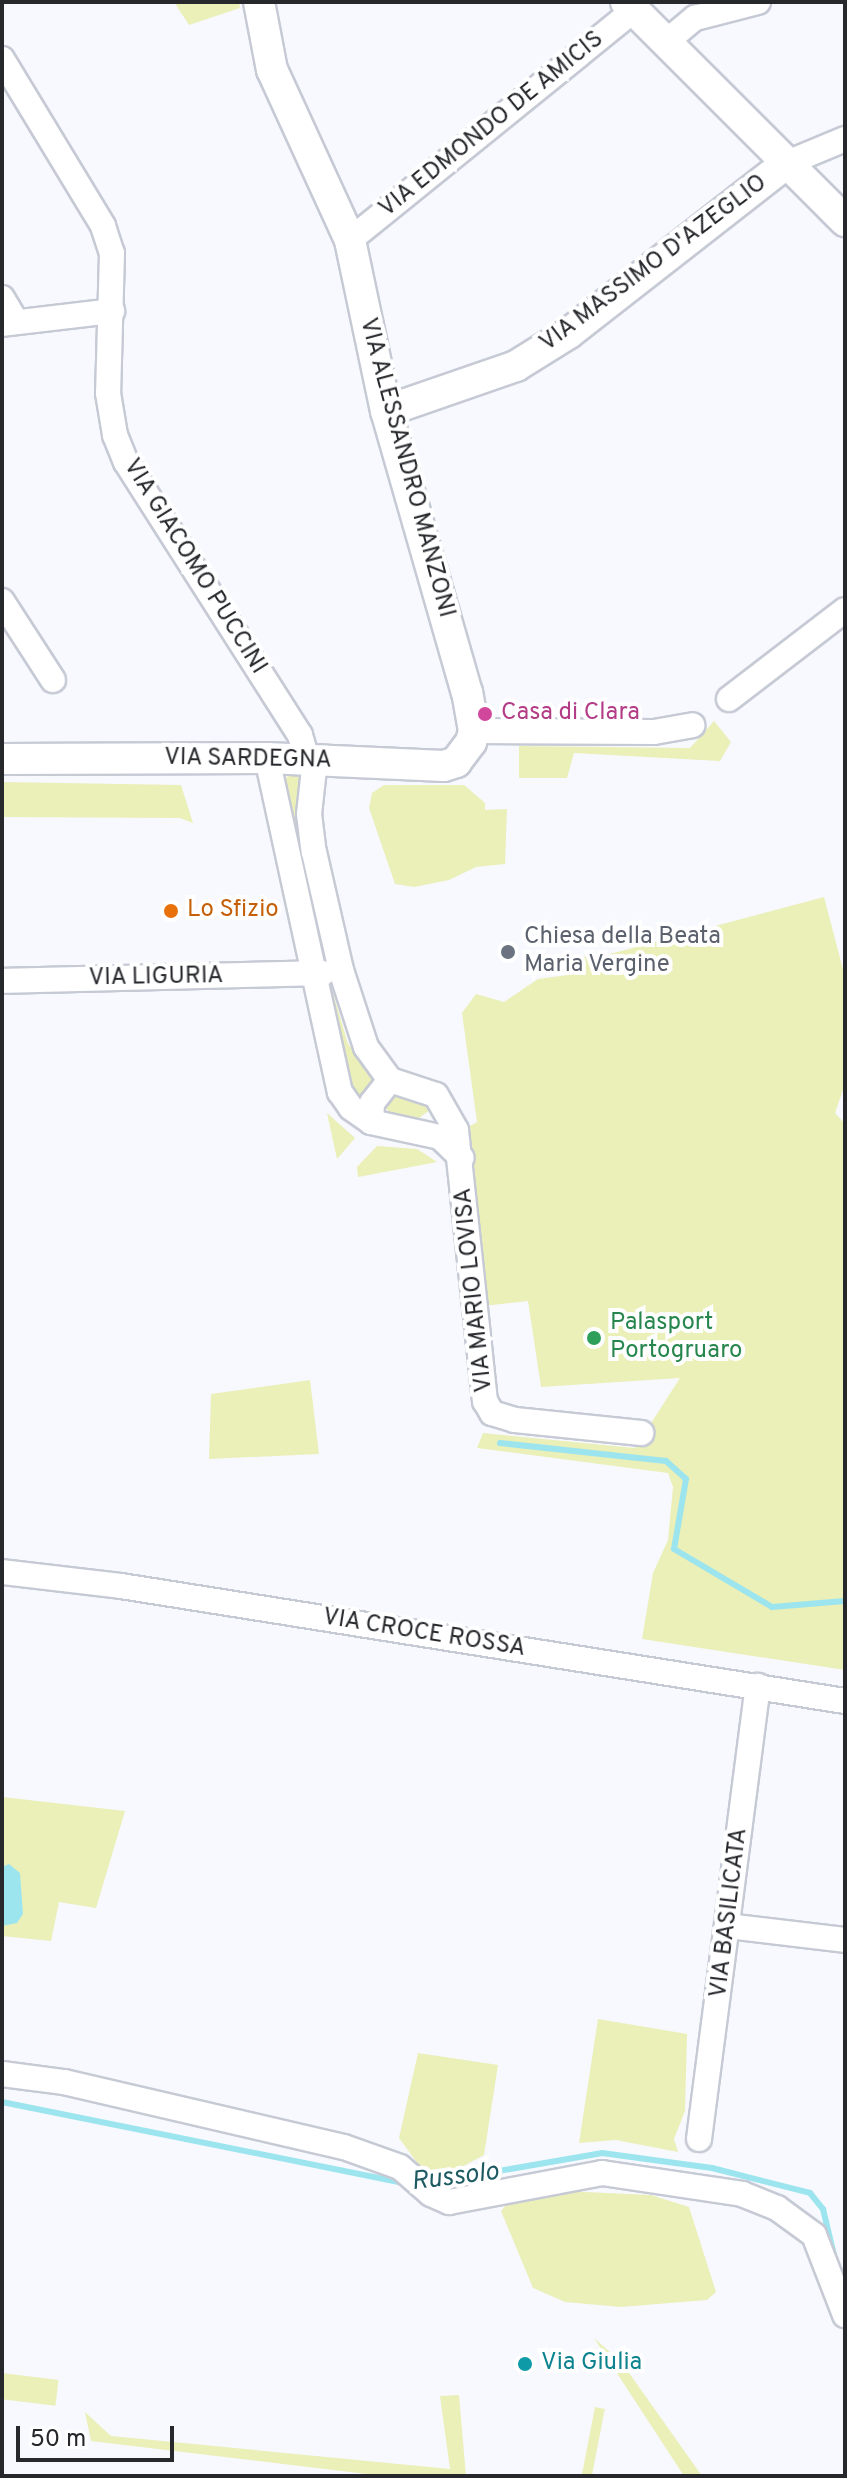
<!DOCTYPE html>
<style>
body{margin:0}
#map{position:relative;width:847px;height:2478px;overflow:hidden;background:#f7f9fe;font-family:Overpass,sans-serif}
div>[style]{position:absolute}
.green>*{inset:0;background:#ebefb8;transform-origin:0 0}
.water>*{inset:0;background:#9de5ee}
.stream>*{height:6px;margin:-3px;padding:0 3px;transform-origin:3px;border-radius:3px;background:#9de5ee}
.roads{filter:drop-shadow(2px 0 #c6cad5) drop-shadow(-2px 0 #c6cad5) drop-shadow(0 2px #c6cad5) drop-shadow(0 -2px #c6cad5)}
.minor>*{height:24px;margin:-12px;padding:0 12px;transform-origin:12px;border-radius:12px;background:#fff}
.tertiary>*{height:30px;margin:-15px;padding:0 15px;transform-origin:15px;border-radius:15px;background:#fff}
.dots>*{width:22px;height:22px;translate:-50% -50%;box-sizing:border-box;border:4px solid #fff;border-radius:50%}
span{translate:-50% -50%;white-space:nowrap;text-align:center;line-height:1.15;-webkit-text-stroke:8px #fff;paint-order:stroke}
.street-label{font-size:24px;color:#26282c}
.hotel-label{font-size:24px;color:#b23c85}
.left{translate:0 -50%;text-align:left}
.food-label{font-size:24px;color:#c56008}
.worship-label{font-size:24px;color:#5b616d}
.leisure-label{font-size:24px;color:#27864d}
.culture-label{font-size:24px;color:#0d838f}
.water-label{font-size:26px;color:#1d5a61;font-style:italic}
.frame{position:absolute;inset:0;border:4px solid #26282c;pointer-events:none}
.scale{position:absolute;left:16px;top:2426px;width:158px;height:36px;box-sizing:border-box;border:4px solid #26282c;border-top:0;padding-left:10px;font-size:24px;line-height:28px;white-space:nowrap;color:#26282c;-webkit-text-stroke:6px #fff;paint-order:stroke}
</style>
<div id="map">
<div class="green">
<div style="clip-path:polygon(174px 2px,239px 2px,240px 8px,189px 25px)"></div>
<div style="clip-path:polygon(714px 721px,731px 742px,720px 761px,574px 753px,567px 778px,519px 778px,519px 746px,690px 748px)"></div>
<div style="clip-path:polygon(297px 773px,302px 779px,297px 825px,323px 949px,317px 951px,282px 779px)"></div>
<div style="clip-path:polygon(2px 782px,181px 785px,193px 823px,180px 818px,2px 817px)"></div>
<div style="clip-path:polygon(384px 785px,464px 785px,485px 803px,485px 810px,507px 809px,505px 864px,476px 867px,449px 880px,414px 887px,395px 884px,369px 808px,372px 793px)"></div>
<div style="clip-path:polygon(824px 897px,845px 977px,845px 1084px,835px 1113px,845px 1124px,845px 1670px,642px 1639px,653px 1573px,668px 1540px,673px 1487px,668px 1473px,477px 1448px,483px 1433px,635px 1448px,680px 1378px,541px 1387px,528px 1301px,482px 1306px,470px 1126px,477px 1122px,462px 1013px,476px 994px,504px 1002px,538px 979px,583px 973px,581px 956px,595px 958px)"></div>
<div style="clip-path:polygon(324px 979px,329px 979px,348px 1044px,382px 1085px,365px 1105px,352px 1088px)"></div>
<div style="clip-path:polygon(392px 1091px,431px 1102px,430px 1110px,416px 1120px,389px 1114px,384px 1103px)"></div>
<div style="clip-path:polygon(327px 1113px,355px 1138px,337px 1159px)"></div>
<div style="clip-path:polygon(377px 1146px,417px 1149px,437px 1162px,358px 1177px,357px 1167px)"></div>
<div style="clip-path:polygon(310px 1380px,319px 1454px,209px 1459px,211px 1394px)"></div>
<div style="clip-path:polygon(2px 1797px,125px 1811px,96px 1908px,59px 1902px,51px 1941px,2px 1936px)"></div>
<div style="clip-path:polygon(598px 2019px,687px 2034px,685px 2111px,674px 2139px,678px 2152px,616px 2140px,579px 2143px)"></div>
<div style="clip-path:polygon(418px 2053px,498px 2065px,484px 2155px,447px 2175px,421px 2168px,399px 2138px)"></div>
<div style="clip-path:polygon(563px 2191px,651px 2195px,689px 2207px,716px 2292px,707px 2300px,621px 2307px,565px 2302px,533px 2288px,501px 2211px,506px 2205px)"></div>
<div style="clip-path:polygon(594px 2338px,622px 2363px,702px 2476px,684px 2476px)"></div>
<div style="left:2px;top:2373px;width:57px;height:26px;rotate:7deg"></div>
<div style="clip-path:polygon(459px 2395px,466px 2476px,384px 2476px,91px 2441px,85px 2412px,111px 2436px,450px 2469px,440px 2396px)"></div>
<div style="left:595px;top:2407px;width:10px;height:69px;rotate:11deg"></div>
</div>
<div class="water">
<div style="clip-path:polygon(9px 1864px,20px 1873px,23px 1914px,17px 1923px,2px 1926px,2px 1867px)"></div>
</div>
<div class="stream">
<div style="left:500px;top:1443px;width:167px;rotate:6.2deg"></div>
<div style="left:666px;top:1461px;width:27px;rotate:42deg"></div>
<div style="left:686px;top:1479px;width:71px;rotate:99.7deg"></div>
<div style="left:674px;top:1549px;width:114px;rotate:30.6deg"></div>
<div style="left:772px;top:1607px;width:73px;rotate:-4.7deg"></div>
<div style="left:2px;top:2102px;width:416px;rotate:11.4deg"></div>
<div style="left:429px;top:2183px;width:176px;rotate:-9.8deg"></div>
<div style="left:602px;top:2153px;width:111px;rotate:7.8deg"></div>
<div style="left:712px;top:2168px;width:101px;rotate:14.3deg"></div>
<div style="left:810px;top:2193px;width:21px;rotate:51deg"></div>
<div style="left:823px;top:2209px;width:47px;rotate:76.6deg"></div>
</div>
<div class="roads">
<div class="minor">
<div style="left:666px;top:42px;width:38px;rotate:-40deg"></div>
<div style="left:695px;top:18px;width:65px;rotate:-14.3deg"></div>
<div style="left:2px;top:59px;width:195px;rotate:58.8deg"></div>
<div style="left:103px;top:226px;width:28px;rotate:72deg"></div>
<div style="left:112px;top:253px;width:140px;rotate:91.6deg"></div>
<div style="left:108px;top:393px;width:43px;rotate:80.5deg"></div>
<div style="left:115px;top:435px;width:29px;rotate:68deg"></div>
<div style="left:126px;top:462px;width:324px;rotate:57.5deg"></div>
<div style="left:300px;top:735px;width:26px;rotate:74deg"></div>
<div style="left:785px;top:164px;width:65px;rotate:-22.6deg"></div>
<div style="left:350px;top:240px;width:365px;rotate:-39deg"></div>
<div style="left:2px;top:298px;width:27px;rotate:59deg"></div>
<div style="left:2px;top:324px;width:111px;rotate:-6.7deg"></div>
<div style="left:2px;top:601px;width:94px;rotate:57.2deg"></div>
<div style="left:729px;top:699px;width:146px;rotate:-37.5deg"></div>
<div style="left:474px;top:731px;width:180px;rotate:0.3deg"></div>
<div style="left:654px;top:732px;width:39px;rotate:-10deg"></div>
<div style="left:267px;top:758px;width:342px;rotate:77.7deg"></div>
<div style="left:340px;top:1092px;width:19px;rotate:55deg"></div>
<div style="left:351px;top:1108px;width:24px;rotate:35deg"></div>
<div style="left:371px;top:1122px;width:71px;rotate:12.3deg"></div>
<div style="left:440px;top:1137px;width:30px;rotate:44deg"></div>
<div style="left:315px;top:760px;width:54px;rotate:96.3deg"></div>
<div style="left:309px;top:814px;width:38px;rotate:83deg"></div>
<div style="left:314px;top:852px;width:121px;rotate:77.1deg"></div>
<div style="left:341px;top:970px;width:81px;rotate:72deg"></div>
<div style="left:366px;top:1047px;width:41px;rotate:54deg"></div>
<div style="left:390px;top:1080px;width:48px;rotate:18.1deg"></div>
<div style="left:436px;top:1095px;width:40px;rotate:60.3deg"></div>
<div style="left:456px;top:1130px;width:273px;rotate:83.9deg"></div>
<div style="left:485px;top:1401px;width:14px;rotate:60deg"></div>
<div style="left:492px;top:1413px;width:24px;rotate:17deg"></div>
<div style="left:515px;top:1420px;width:127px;rotate:5.9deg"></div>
<div style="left:2px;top:981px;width:321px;rotate:-1.4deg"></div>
<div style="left:371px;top:1122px;width:19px;rotate:-87deg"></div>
<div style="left:372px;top:1103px;width:29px;rotate:-52deg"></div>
<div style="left:2px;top:1572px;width:120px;rotate:6.7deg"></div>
<div style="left:121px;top:1586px;width:733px;rotate:9.03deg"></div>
<div style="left:728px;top:1926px;width:118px;rotate:6.8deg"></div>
<div style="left:2px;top:2074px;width:63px;rotate:7.4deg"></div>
<div style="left:64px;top:2082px;width:287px;rotate:13.1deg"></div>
<div style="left:344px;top:2147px;width:59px;rotate:19.7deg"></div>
<div style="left:400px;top:2167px;width:41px;rotate:41.1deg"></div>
<div style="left:431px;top:2194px;width:20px;rotate:24deg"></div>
<div style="left:449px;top:2202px;width:156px;rotate:-10.7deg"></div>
<div style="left:602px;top:2173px;width:142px;rotate:8.5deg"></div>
<div style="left:742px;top:2194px;width:38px;rotate:22deg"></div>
<div style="left:777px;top:2208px;width:46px;rotate:36.1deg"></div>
<div style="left:814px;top:2235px;width:86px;rotate:68.8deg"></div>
<div style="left:699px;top:2139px;width:457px;rotate:-82.6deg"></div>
</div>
<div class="tertiary">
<div style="left:626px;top:2px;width:310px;rotate:45deg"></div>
<div style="left:386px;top:411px;width:138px;rotate:-19.1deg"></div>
<div style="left:516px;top:366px;width:62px;rotate:-31.9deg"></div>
<div style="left:569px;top:333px;width:274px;rotate:-38deg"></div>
<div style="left:2px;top:759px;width:265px;rotate:-0.2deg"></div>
<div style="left:267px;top:758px;width:177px;rotate:2.6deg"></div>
<div style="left:444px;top:766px;width:13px;rotate:-18deg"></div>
<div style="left:456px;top:762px;width:25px;rotate:-53deg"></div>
<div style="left:471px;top:742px;width:11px;rotate:-75deg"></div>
<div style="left:474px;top:731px;width:39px;rotate:-100deg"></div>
<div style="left:467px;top:693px;width:293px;rotate:-106deg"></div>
<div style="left:386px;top:411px;width:175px;rotate:-101.9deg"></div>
<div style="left:350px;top:240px;width:187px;rotate:-114.6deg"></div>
<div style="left:272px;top:70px;width:69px;rotate:-100.8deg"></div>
</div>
</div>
<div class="dots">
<div style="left:485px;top:714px;background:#d1479c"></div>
<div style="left:171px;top:911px;background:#e8710a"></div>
<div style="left:508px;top:952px;background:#6b7280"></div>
<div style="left:594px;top:1338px;background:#2e9e5b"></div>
<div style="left:525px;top:2364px;background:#0f9aa8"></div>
</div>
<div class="street-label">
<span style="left:492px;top:125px;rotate:-39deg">VIA EDMONDO DE AMICIS</span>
<span style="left:654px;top:264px;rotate:-37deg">VIA MASSIMO D'AZEGLIO</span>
<span style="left:406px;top:468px;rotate:75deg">VIA ALESSANDRO MANZONI</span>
<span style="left:194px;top:567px;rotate:58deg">VIA GIACOMO PUCCINI</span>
<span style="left:248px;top:760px;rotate:1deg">VIA SARDEGNA</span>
<span style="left:156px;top:978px;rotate:-1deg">VIA LIGURIA</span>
<span style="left:475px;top:1290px;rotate:-96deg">VIA MARIO LOVISA</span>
<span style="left:424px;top:1634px;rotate:9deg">VIA CROCE ROSSA</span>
<span style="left:730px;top:1913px;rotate:-83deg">VIA BASILICATA</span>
</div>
<div class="hotel-label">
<span class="left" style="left:501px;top:714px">Casa di Clara</span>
</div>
<div class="food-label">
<span class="left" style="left:187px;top:911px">Lo Sfizio</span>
</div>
<div class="worship-label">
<span class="left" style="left:524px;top:952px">Chiesa della Beata<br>Maria Vergine</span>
</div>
<div class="leisure-label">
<span class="left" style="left:610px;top:1338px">Palasport<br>Portogruaro</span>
</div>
<div class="culture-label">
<span class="left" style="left:541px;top:2364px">Via Giulia</span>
</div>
<div class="water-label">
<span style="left:455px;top:2178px;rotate:-7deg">Russolo</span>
</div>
<div class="frame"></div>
<div class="scale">50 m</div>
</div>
